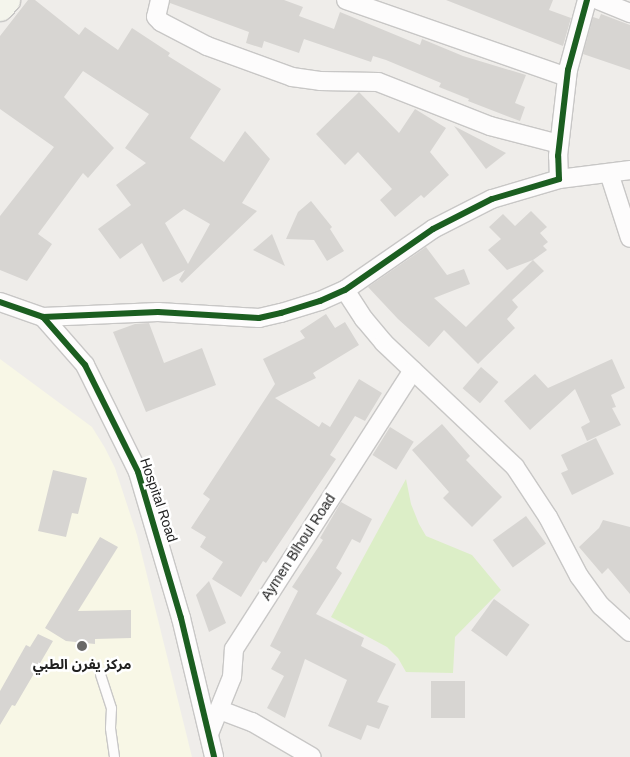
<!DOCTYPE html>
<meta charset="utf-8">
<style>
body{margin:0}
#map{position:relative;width:630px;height:757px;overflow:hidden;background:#efedea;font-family:Arial,"Noto Sans Arabic",sans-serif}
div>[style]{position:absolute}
.education>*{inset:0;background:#f8f7e6}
.grass>*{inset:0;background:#dceec7}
.building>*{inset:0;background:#d7d5d2;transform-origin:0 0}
.roads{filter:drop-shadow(1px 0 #c8c7c6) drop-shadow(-1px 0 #c8c7c6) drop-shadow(0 1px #c8c7c6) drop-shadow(0 -1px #c8c7c6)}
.service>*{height:9px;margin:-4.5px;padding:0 4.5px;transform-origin:4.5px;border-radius:4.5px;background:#fdfcfc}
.minor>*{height:18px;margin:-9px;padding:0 9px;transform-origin:9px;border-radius:9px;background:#fdfcfc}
.secondary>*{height:25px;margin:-12.5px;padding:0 12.5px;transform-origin:12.5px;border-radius:12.5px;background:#f4f5ec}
.cycleway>*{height:6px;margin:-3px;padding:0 3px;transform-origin:3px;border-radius:3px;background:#1b5e20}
.dots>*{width:14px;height:14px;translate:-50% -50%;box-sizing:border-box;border:2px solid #fff;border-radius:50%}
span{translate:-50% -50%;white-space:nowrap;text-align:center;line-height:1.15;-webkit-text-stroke:5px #fff;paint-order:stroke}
.street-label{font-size:14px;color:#212121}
.poi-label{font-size:14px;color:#212121;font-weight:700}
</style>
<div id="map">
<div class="education">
<div style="clip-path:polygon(0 359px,92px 427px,105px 448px,115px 468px,137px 535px,192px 757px,0 757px)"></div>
</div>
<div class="grass">
<div style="clip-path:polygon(406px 479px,411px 504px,419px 524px,426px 536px,472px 555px,501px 590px,455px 637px,453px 673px,406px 672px,398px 658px,387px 647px,331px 617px)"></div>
</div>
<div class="building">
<div style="clip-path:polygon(evenodd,28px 0,35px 0,79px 35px,85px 27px,118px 50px,132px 28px,170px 53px,168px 56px,221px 89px,190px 138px,224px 162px,245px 131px,270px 159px,242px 203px,257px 211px,182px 283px,179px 280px,185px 270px,163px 282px,142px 243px,120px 259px,98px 229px,131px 205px,116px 185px,146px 163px,125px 148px,149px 114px,83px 71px,64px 97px,114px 148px,88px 178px,83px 173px,38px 234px,52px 244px,27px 281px,0 270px,0 216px,54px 147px,0 109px,0 36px,28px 0,184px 209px,210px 224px,188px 264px,165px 223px,184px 209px)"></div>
<div style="clip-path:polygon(170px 0,284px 0,303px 7px,299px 16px,334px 29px,340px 12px,420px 45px,422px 39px,463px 56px,526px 75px,515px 103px,525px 107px,520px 121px,468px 101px,469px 99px,439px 87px,441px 83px,386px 60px,373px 56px,371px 62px,304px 39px,299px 53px,264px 41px,262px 48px,246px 43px,249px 32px,170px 3px)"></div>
<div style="clip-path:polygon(446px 0,553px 0,549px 10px,571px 18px,563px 46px)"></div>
<div style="clip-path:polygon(601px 14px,630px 25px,630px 70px,583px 54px,593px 17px,599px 19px)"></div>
<div style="clip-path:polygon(359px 92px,399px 133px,415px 109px,446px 128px,430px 152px,449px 175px,424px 198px,421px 195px,395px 217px,380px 200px,392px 189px,358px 152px,345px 165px,316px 134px)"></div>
<div style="clip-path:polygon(454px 126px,506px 153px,486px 169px)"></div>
<div style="clip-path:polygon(311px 201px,332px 227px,330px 229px,344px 251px,327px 261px,314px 240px,286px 239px,298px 212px)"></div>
<div style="clip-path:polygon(531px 211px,547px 227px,540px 233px,548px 242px,543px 246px,547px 250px,533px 260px,544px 271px,512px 300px,518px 307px,507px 319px,515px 328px,478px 364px,444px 330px,429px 347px,398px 319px,368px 287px,426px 247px,447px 275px,464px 269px,470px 284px,434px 298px,466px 327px,533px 260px,507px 270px,488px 250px,501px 239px,489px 227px,503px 214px,515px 226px)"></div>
<div style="clip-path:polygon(272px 234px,285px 266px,253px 250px)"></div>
<div style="clip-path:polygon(326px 314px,335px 328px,345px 322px,359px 345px,313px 373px,316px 378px,275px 398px,319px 427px,322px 422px,330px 427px,359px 379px,382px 393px,365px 421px,355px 416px,330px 455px,336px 459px,266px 563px,263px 561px,241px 597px,212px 579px,223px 562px,200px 547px,206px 537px,191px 528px,210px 499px,203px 494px,275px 384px,263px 359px,305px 338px,300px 331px)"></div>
<div style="clip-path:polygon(149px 323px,164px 363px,202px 348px,216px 385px,146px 412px,113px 332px,135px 324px)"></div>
<div style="clip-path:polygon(612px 359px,625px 388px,611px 395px,616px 407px,612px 408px,621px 425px,587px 441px,581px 427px,590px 422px,575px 389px,530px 430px,504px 401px,535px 374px,548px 388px)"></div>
<div style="left:481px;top:367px;width:23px;height:28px;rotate:41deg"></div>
<div style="clip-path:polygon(442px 424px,470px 456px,466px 460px,502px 497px,472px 527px,443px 498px,449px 492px,412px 450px)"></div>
<div style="left:390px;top:427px;width:28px;height:33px;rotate:32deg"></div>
<div style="clip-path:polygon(596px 438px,614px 474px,572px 495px,561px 473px,568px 470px,561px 455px)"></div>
<div style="clip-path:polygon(53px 470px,87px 478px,78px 514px,72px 513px,66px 537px,38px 531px)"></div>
<div style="clip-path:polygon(341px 502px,372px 519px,360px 543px,352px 539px,336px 568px,342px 573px,316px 614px,364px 638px,361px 646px,396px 664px,377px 702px,389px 706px,379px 729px,367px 725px,361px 740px,328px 726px,347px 680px,305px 659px,285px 718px,267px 708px,284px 676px,271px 669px,281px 652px,270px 646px,298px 591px,292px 587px,323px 540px,320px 538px)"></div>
<div style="left:526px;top:516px;width:34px;height:41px;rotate:54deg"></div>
<div style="clip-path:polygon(603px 520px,630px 527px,630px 594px,608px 568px,602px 574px,579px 547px,599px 528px)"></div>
<div style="clip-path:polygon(100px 537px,118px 547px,78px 611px,131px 610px,131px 638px,95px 639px,95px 644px,66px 641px,45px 628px)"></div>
<div style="clip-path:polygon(209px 581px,226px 623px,209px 632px,196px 595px)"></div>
<div style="left:494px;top:599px;width:44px;height:39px;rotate:36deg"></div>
<div style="clip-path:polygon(38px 634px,53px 641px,15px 706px,12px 705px,0 725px,0 691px,26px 645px,30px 647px)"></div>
<div style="left:431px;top:681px;width:34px;height:37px"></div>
</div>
<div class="roads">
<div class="service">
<div style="left:100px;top:674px;width:36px;rotate:72deg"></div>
<div style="left:111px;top:708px;width:20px;rotate:93deg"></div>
<div style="left:110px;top:728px;width:29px;rotate:82deg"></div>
</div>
<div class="minor">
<div style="left:160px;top:0;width:17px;rotate:103deg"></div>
<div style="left:156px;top:17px;width:7px;rotate:45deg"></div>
<div style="left:161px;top:22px;width:52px;rotate:27.6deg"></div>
<div style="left:207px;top:46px;width:90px;rotate:20deg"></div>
<div style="left:292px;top:77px;width:28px;rotate:8deg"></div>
<div style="left:320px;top:81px;width:58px;rotate:1deg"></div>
<div style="left:378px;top:82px;width:120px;rotate:21.4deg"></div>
<div style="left:490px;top:126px;width:71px;rotate:14.6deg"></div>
<div style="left:346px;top:0;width:234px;rotate:19.2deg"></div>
<div style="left:598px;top:0;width:35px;rotate:22deg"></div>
<div style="left:609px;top:173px;width:68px;rotate:72.1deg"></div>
<div style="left:559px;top:179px;width:72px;rotate:-7.2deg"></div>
<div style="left:345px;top:290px;width:35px;rotate:57deg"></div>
<div style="left:364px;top:319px;width:31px;rotate:50deg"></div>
<div style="left:384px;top:343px;width:180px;rotate:43.4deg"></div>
<div style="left:515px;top:467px;width:60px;rotate:56.6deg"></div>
<div style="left:548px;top:517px;width:67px;rotate:62.3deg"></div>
<div style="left:579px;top:576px;width:37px;rotate:54deg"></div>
<div style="left:601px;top:606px;width:39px;rotate:42deg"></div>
<div style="left:0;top:302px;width:46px;rotate:19.2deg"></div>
<div style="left:43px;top:317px;width:64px;rotate:48.8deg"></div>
<div style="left:85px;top:365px;width:119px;rotate:63.6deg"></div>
<div style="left:138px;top:472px;width:152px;rotate:73.6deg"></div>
<div style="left:181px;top:618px;width:143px;rotate:76.6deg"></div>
<div style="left:43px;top:317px;width:115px;rotate:-2.5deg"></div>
<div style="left:158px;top:312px;width:101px;rotate:3.4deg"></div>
<div style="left:259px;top:318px;width:23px;rotate:-13deg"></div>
<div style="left:281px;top:313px;width:41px;rotate:-17.1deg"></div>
<div style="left:320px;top:301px;width:27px;rotate:-24deg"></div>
<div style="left:345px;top:290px;width:107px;rotate:-34.7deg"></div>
<div style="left:433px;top:229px;width:66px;rotate:-27deg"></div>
<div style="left:492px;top:199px;width:70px;rotate:-16.6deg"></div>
<div style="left:559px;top:179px;width:23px;rotate:-92deg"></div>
<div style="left:558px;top:156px;width:87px;rotate:-83.4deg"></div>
<div style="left:568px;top:70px;width:73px;rotate:-74.8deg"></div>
<div style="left:220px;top:710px;width:34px;rotate:21deg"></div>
<div style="left:252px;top:722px;width:69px;rotate:30.3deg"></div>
<div style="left:209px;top:734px;width:61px;rotate:-68deg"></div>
<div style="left:232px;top:677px;width:28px;rotate:-86deg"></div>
<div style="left:234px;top:649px;width:331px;rotate:-57.3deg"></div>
</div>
<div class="secondary">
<div style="left:0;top:8px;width:11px;rotate:-49deg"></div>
</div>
</div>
<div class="cycleway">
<div style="left:0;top:302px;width:46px;rotate:19.2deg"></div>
<div style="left:43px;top:317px;width:64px;rotate:48.8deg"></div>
<div style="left:85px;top:365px;width:119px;rotate:63.6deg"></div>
<div style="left:138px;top:472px;width:152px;rotate:73.6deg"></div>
<div style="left:181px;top:618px;width:143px;rotate:76.6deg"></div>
<div style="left:43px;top:317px;width:115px;rotate:-2.5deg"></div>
<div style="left:158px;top:312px;width:101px;rotate:3.4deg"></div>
<div style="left:259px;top:318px;width:23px;rotate:-13deg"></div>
<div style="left:281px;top:313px;width:41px;rotate:-17.1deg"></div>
<div style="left:320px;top:301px;width:27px;rotate:-24deg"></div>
<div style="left:345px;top:290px;width:107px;rotate:-34.7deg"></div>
<div style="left:433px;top:229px;width:66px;rotate:-27deg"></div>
<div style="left:492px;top:199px;width:70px;rotate:-16.6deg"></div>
<div style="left:559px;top:179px;width:23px;rotate:-92deg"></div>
<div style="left:558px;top:156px;width:87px;rotate:-83.4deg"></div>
<div style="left:568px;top:70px;width:73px;rotate:-74.8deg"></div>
</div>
<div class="dots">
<div style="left:82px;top:646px;background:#696867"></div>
</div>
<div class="street-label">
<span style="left:159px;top:500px;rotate:71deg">Hospital Road</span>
<span style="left:298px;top:547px;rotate:-57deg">Aymen Blhoul Road</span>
</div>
<div class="poi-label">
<span style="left:82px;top:664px">مركز يفرن الطبي</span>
</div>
</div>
